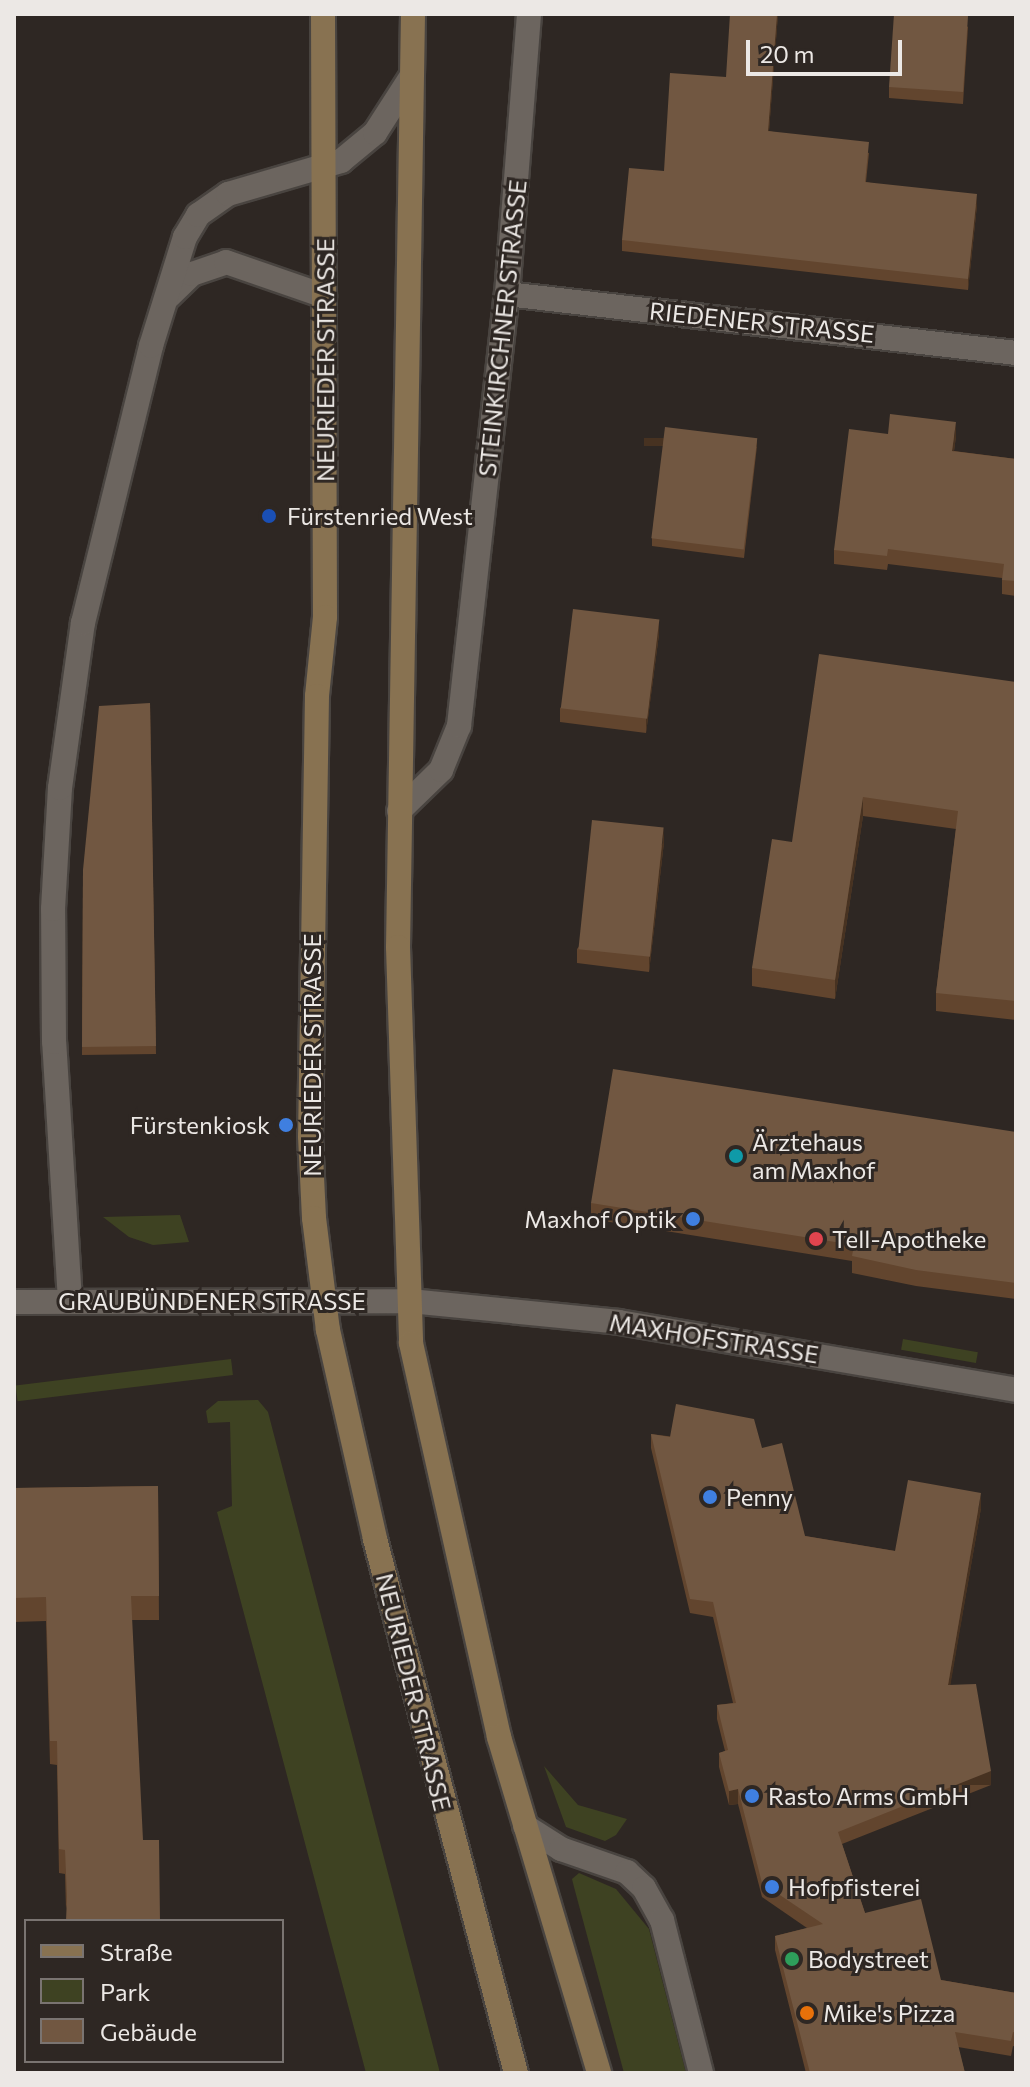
<!DOCTYPE html>
<meta charset="utf-8">
<style>
body{margin:0}
#map{position:relative;width:1030px;height:2087px;overflow:hidden;background:#2e2723;font-family:Commissioner,sans-serif}
div>[style]{position:absolute}
.green>*{inset:0;background:#3e4222;transform-origin:0 0}
.roads{filter:drop-shadow(2px 0 #494440) drop-shadow(-2px 0 #494440) drop-shadow(0 2px #494440) drop-shadow(0 -2px #494440)}
.service>*{height:24px;margin:-12px;padding:0 12px;transform-origin:12px;border-radius:12px;background:#6c655f}
.minor>*{height:24px;margin:-12px;padding:0 12px;transform-origin:12px;border-radius:12px;background:#6c655f}
.tertiary>*{height:24px;margin:-12px;padding:0 12px;transform-origin:12px;border-radius:12px;background:#6c655f}
.secondary>*{height:24px;margin:-12px;padding:0 12px;transform-origin:12px;border-radius:12px;background:#887251}
.wall>*{inset:0;background:#62452e}
.shaded-wall>*{inset:0;background:#473221;transform-origin:0 0}
.building>*{inset:0;background:#715741;transform-origin:0 0}
.dots>*{width:22px;height:22px;translate:-50% -50%;box-sizing:border-box;border:4px solid #2e2723;border-radius:50%}
span{translate:-50% -50%;white-space:nowrap;text-align:center;line-height:1.15;-webkit-text-stroke:6px #2e2723;paint-order:stroke}
.street-label{font-size:24px;color:#ece8e5}
.poi-label{font-size:24px;color:#ece8e5}
.left{translate:0 -50%;text-align:left}
.right{translate:-100% -50%;text-align:right}
.frame{position:absolute;inset:0;border:16px solid #ece8e5;pointer-events:none}
.legend{position:absolute;left:24px;top:1919px;width:260px;height:144px;box-sizing:border-box;background:#2e2723;border:2px solid #7a7471;margin:0;padding:10px 14px;list-style:none;font-size:24px;color:#ece8e5}
.legend li{display:flex;align-items:center;gap:16px;height:40px}
.legend b{width:40px;border:2px solid #7a7471}
.scale{position:absolute;left:746px;top:40px;width:156px;height:36px;box-sizing:border-box;border:4px solid #ece8e5;border-top:0;padding-left:10px;font-size:24px;line-height:28px;white-space:nowrap;color:#ece8e5;-webkit-text-stroke:6px #2e2723;paint-order:stroke}
</style>
<div id="map">
<div class="green">
<div style="clip-path:polygon(180px 1215px,189px 1242px,153px 1245px,129px 1237px,103px 1217px)"></div>
<div style="left:903px;top:1339px;width:76px;height:11px;rotate:10deg"></div>
<div style="left:231px;top:1359px;width:16px;height:217px;rotate:83deg"></div>
<div style="clip-path:polygon(258px 1400px,268px 1412px,440px 2073px,366px 2073px,217px 1512px,232px 1506px,230px 1422px,208px 1423px,206px 1411px,218px 1401px)"></div>
<div style="clip-path:polygon(544px 1766px,578px 1805px,627px 1819px,616px 1835px,605px 1841px,566px 1827px)"></div>
<div style="clip-path:polygon(579px 1873px,616px 1889px,649px 1929px,686px 2073px,624px 2073px,574px 1887px,572px 1879px)"></div>
</div>
<div class="roads">
<div class="service">
<div style="left:169px;top:296px;width:32px;rotate:-44deg"></div>
<div style="left:192px;top:274px;width:36px;rotate:-19deg"></div>
<div style="left:226px;top:262px;width:104px;rotate:19.1deg"></div>
<div style="left:70px;top:1301px;width:259px;rotate:-93.5deg"></div>
<div style="left:54px;top:1042px;width:133px;rotate:-90.4deg"></div>
<div style="left:53px;top:909px;width:121px;rotate:-86.7deg"></div>
<div style="left:60px;top:788px;width:167px;rotate:-82.1deg"></div>
<div style="left:83px;top:623px;width:285px;rotate:-76.2deg"></div>
<div style="left:151px;top:346px;width:114px;rotate:-72.7deg"></div>
<div style="left:185px;top:237px;width:26px;rotate:-59deg"></div>
<div style="left:198px;top:215px;width:37px;rotate:-35deg"></div>
<div style="left:228px;top:194px;width:118px;rotate:-16.3deg"></div>
<div style="left:341px;top:161px;width:44px;rotate:-39.5deg"></div>
<div style="left:375px;top:133px;width:67px;rotate:-57.3deg"></div>
</div>
<div class="minor">
<div style="left:507px;top:294px;width:512px;rotate:6.61deg"></div>
<div style="left:399px;top:811px;width:59px;rotate:-44.3deg"></div>
<div style="left:441px;top:770px;width:48px;rotate:-67.8deg"></div>
<div style="left:459px;top:726px;width:435px;rotate:-83.7deg"></div>
<div style="left:507px;top:294px;width:281px;rotate:-85.5deg"></div>
<div style="left:410px;top:1301px;width:210px;rotate:5.7deg"></div>
<div style="left:619px;top:1322px;width:403px;rotate:9.7deg"></div>
<div style="left:525px;top:1826px;width:43px;rotate:32.6deg"></div>
<div style="left:561px;top:1849px;width:70px;rotate:19.2deg"></div>
<div style="left:627px;top:1872px;width:23px;rotate:43deg"></div>
<div style="left:644px;top:1888px;width:37px;rotate:61deg"></div>
<div style="left:662px;top:1920px;width:158px;rotate:75.7deg"></div>
</div>
<div class="tertiary">
<div style="left:14px;top:1302px;width:396px;rotate:-0.1deg"></div>
</div>
<div class="secondary">
<div style="left:323px;top:14px;width:603px;rotate:89.81deg"></div>
<div style="left:325px;top:617px;width:79px;rotate:95.8deg"></div>
<div style="left:317px;top:696px;width:440px;rotate:90.9deg"></div>
<div style="left:310px;top:1136px;width:82px;rotate:87.2deg"></div>
<div style="left:314px;top:1218px;width:113px;rotate:82.9deg"></div>
<div style="left:328px;top:1330px;width:214px;rotate:77.3deg"></div>
<div style="left:375px;top:1539px;width:552px;rotate:75.21deg"></div>
<div style="left:413px;top:14px;width:933px;rotate:90.92deg"></div>
<div style="left:398px;top:947px;width:396px;rotate:88.1deg"></div>
<div style="left:411px;top:1343px;width:404px;rotate:77.4deg"></div>
<div style="left:499px;top:1737px;width:351px;rotate:73.4deg"></div>
</div>
</div>
<div class="wall">
<div style="clip-path:polygon(778px 14px,769px 131px,869px 153px,866px 182px,977px 205px,968px 290px,622px 251px,622px 240px,664px 171px,726px 77px)"></div>
<div style="clip-path:polygon(952px 14px,968px 27px,963px 104px,889px 98px,889px 87px)"></div>
<div style="clip-path:polygon(888px 434px,956px 436px,954px 451px,1016px 459px,1016px 596px,1002px 594px,1002px 578px,888px 564px,887px 570px,834px 564px,834px 550px)"></div>
<div style="clip-path:polygon(757px 446px,744px 558px,652px 546px,652px 538px)"></div>
<div style="clip-path:polygon(659px 634px,646px 733px,560px 722px,560px 708px)"></div>
<div style="clip-path:polygon(1016px 682px,1016px 1020px,936px 1011px,936px 993px,956px 829px,863px 816px,835px 999px,752px 986px,752px 968px,792px 842px)"></div>
<div style="clip-path:polygon(150px 703px,156px 1054px,82px 1055px,83px 870px)"></div>
<div style="clip-path:polygon(664px 842px,649px 972px,577px 963px,577px 949px)"></div>
<div style="clip-path:polygon(1016px 1132px,1016px 1299px,916px 1286px,852px 1273px,852px 1261px,591px 1219px,591px 1203px)"></div>
<div style="clip-path:polygon(651px 1434px,762px 1448px,805px 1536px,895px 1551px,981px 1508px,950px 1685px,991px 1785px,842px 1844px,865px 1913px,941px 1980px,1016px 1993px,1016px 2047px,1013px 2046px,1011px 2056px,958px 2047px,965px 2073px,806px 2073px,775px 1950px,775px 1936px,807px 1928px,762px 1897px,738px 1804px,729px 1805px,719px 1767px,719px 1753px,725px 1751px,717px 1719px,717px 1705px,733px 1703px,713px 1617px,690px 1613px,651px 1448px)"></div>
<div style="clip-path:polygon(158px 1486px,159px 1620px,132px 1620px,66px 1909px,65px 1874px,59px 1873px,57px 1765px,50px 1764px,46px 1621px,14px 1622px,14px 1488px)"></div>
</div>
<div class="shaded-wall">
<div style="clip-path:polygon(777px 14px,778px 14px,768px 143px,768px 131px)"></div>
<div style="clip-path:polygon(977px 194px,977px 205px,968px 290px,968px 279px)"></div>
<div style="clip-path:polygon(956px 422px,956px 436px,952px 465px,952px 451px)"></div>
<div style="left:757px;top:438px;width:8px;height:113px;rotate:90deg"></div>
<div style="clip-path:polygon(659px 620px,659px 634px,646px 733px,646px 719px)"></div>
<div style="clip-path:polygon(863px 797px,863px 816px,835px 999px,835px 980px)"></div>
<div style="clip-path:polygon(664px 828px,664px 842px,649px 972px,649px 958px)"></div>
<div style="clip-path:polygon(981px 1493px,981px 1508px,948px 1699px,948px 1685px)"></div>
<div style="left:991px;top:1771px;width:14px;height:165px;rotate:90deg"></div>
<div style="clip-path:polygon(738px 1789px,738px 1804px,729px 1805px,729px 1791px)"></div>
</div>
<div class="building">
<div style="clip-path:polygon(730px 14px,777px 14px,768px 131px,869px 142px,865px 182px,977px 194px,968px 279px,622px 240px,629px 168px,664px 171px,670px 73px,726px 77px)"></div>
<div style="clip-path:polygon(894px 14px,951px 14px,968px 16px,963px 92px,889px 87px)"></div>
<div style="clip-path:polygon(890px 414px,956px 422px,952px 451px,1016px 459px,1016px 581px,1002px 580px,1004px 564px,888px 549px,887px 556px,834px 550px,849px 429px,888px 434px)"></div>
<div style="left:665px;top:427px;width:93px;height:112px;rotate:7deg"></div>
<div style="left:573px;top:609px;width:87px;height:100px;rotate:7deg"></div>
<div style="clip-path:polygon(819px 654px,1016px 682px,1016px 1001px,936px 993px,958px 811px,863px 797px,835px 980px,752px 968px,772px 839px,792px 842px)"></div>
<div style="clip-path:polygon(150px 703px,156px 1046px,82px 1047px,83px 870px,99px 706px)"></div>
<div style="left:592px;top:820px;width:72px;height:130px;rotate:6deg"></div>
<div style="clip-path:polygon(613px 1069px,1016px 1132px,1016px 1283px,916px 1270px,852px 1256px,854px 1245px,591px 1203px)"></div>
<div style="clip-path:polygon(676px 1404px,754px 1419px,762px 1448px,782px 1443px,805px 1536px,895px 1551px,908px 1480px,981px 1493px,948px 1685px,976px 1684px,991px 1771px,838px 1832px,865px 1913px,921px 1899px,941px 1980px,1016px 1993px,1016px 2033px,1013px 2032px,1011px 2041px,955px 2032px,965px 2073px,810px 2073px,775px 1936px,823px 1924px,762px 1883px,738px 1789px,729px 1791px,719px 1753px,728px 1750px,717px 1705px,736px 1703px,713px 1602px,690px 1599px,651px 1434px,670px 1437px)"></div>
<div style="clip-path:polygon(158px 1486px,159px 1596px,131px 1596px,143px 1840px,159px 1840px,160px 1921px,66px 1921px,67px 1897px,65px 1850px,59px 1849px,57px 1741px,50px 1741px,46px 1597px,14px 1598px,14px 1488px)"></div>
</div>
<div class="dots">
<div style="left:269px;top:516px;background:#1a4fb4"></div>
<div style="left:286px;top:1125px;background:#3f7fe0"></div>
<div style="left:736px;top:1156px;background:#0f9aa8"></div>
<div style="left:693px;top:1219px;background:#3f7fe0"></div>
<div style="left:816px;top:1239px;background:#e0444e"></div>
<div style="left:710px;top:1497px;background:#3f7fe0"></div>
<div style="left:752px;top:1796px;background:#3f7fe0"></div>
<div style="left:772px;top:1887px;background:#3f7fe0"></div>
<div style="left:792px;top:1959px;background:#2e9e5b"></div>
<div style="left:807px;top:2013px;background:#e8710a"></div>
</div>
<div class="street-label">
<span style="left:762px;top:322px;rotate:6deg">RIEDENER STRASSE</span>
<span style="left:502px;top:328px;rotate:-84deg">STEINKIRCHNER STRASSE</span>
<span style="left:325px;top:360px;rotate:-90deg">NEURIEDER STRASSE</span>
<span style="left:312px;top:1055px;rotate:-90deg">NEURIEDER STRASSE</span>
<span style="left:212px;top:1301px">GRAUBÜNDENER STRASSE</span>
<span style="left:714px;top:1338px;rotate:9deg">MAXHOFSTRASSE</span>
<span style="left:414px;top:1692px;rotate:76deg">NEURIEDER STRASSE</span>
</div>
<div class="poi-label">
<span class="left" style="left:287px;top:516px">Fürstenried West</span>
<span class="right" style="left:270px;top:1125px">Fürstenkiosk</span>
<span class="left" style="left:752px;top:1156px">Ärztehaus<br>am Maxhof</span>
<span class="right" style="left:677px;top:1219px">Maxhof Optik</span>
<span class="left" style="left:832px;top:1239px">Tell-Apotheke</span>
<span class="left" style="left:726px;top:1497px">Penny</span>
<span class="left" style="left:768px;top:1796px">Rasto Arms GmbH</span>
<span class="left" style="left:788px;top:1887px">Hofpfisterei</span>
<span class="left" style="left:808px;top:1959px">Bodystreet</span>
<span class="left" style="left:823px;top:2013px">Mike's Pizza</span>
</div>
<div class="frame"></div>
<ul class="legend">
<li><b style="height:10px;background:#887251"></b>Straße</li>
<li><b style="height:22px;background:#3e4222"></b>Park</li>
<li><b style="height:22px;background:#715741"></b>Gebäude</li>
</ul>
<div class="scale">20 m</div>
</div>
